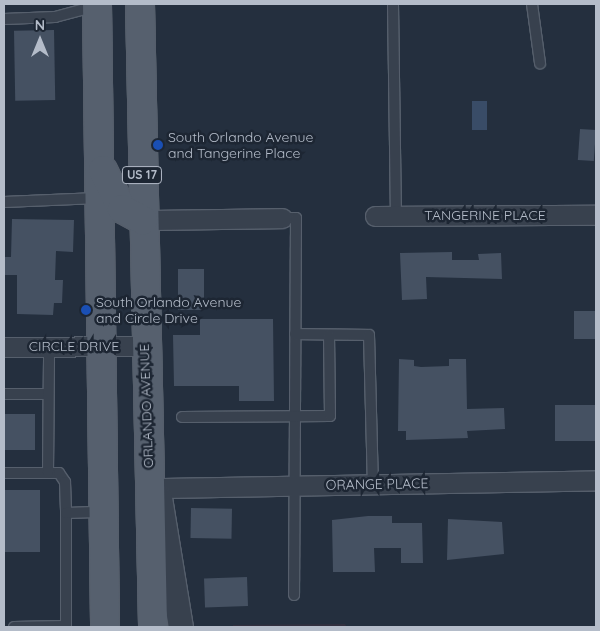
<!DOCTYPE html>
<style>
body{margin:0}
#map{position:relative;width:600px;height:631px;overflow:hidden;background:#242f3e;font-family:Quicksand,sans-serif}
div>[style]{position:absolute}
.medical>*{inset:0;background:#32303f}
.water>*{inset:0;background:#394c67;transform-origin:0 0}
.building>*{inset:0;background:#455162;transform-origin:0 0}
.roads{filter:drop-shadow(1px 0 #565f6c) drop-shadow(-1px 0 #565f6c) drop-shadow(0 1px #565f6c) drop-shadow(0 -1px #565f6c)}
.service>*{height:10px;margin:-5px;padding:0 5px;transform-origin:5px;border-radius:5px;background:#38414e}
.minor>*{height:19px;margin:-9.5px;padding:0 9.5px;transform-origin:9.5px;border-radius:9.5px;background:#38414e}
.tertiary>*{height:24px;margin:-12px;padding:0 12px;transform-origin:12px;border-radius:12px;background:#38414e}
.primary>*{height:28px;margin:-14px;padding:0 14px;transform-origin:14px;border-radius:14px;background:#56606e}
.dots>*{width:14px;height:14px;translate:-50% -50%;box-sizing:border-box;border:2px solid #1d2633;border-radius:50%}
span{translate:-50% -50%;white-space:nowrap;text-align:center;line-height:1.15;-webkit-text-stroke:5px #1d2633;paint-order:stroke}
.shield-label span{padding:1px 4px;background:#1d2633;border:1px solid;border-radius:4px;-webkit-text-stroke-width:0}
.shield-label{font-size:12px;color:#b4bcc9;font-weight:700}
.poi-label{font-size:14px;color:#b4bcc9}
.left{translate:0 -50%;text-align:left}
.street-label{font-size:14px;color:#b4bcc9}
.frame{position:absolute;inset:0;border:5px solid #b4bcc9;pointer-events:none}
.north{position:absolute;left:15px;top:15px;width:50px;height:50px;-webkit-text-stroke:4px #1d2633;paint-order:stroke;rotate:0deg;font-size:14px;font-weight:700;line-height:20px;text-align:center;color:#b4bcc9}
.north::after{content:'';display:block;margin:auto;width:18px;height:22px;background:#b4bcc9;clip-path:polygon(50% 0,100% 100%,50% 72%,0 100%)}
</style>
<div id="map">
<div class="medical">
<div style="clip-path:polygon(345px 624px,347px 627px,233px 627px,233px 625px)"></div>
</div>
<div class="water">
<div style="left:472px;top:101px;width:15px;height:29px"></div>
</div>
<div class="building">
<div style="left:54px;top:30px;width:70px;height:40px;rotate:89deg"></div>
<div style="left:580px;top:129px;width:16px;height:31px;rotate:4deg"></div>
<div style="clip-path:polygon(12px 219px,74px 220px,73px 252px,56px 251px,55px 280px,63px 280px,62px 303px,54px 303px,53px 315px,17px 314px,17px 275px,4px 275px,4px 257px,11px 257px)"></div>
<div style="clip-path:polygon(452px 252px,452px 260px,479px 260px,478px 254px,501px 253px,502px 279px,426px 277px,427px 299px,402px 300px,400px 253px)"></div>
<div style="left:204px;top:269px;width:41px;height:26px;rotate:90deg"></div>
<div style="left:574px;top:311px;width:22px;height:28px"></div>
<div style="clip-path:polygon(200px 319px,273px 319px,274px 401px,239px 401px,239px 386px,174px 386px,173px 335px,200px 335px)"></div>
<div style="clip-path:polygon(399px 359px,414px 360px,414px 366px,421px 367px,449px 366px,449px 359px,466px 359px,467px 409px,504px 408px,505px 429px,467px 431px,468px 438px,406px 440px,406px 431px,398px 431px)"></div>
<div style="left:596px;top:405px;width:36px;height:41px;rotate:90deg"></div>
<div style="left:4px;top:414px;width:31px;height:36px"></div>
<div style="left:4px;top:490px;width:36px;height:62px"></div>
<div style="left:191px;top:508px;width:41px;height:30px;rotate:1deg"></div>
<div style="clip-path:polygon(368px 516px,392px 516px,392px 523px,422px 523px,423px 563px,401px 563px,401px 548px,374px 548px,375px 572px,333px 572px,332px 520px)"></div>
<div style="clip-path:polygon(448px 519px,502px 522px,504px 554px,447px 560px)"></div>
<div style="left:247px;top:577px;width:29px;height:43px;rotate:88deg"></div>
</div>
<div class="roads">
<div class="service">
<div style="left:393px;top:4px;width:212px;rotate:89.2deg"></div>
<div style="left:532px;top:4px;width:60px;rotate:82.3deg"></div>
<div style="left:4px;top:19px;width:51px;rotate:-2.2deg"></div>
<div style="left:55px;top:17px;width:42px;rotate:-15deg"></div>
<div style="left:4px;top:202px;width:94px;rotate:-2.4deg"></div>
<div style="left:282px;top:218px;width:14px"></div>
<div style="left:296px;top:218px;width:377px;rotate:90.3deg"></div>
<div style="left:295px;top:334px;width:74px;rotate:0.8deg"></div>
<div style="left:369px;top:335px;width:149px;rotate:88.5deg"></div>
<div style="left:4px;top:394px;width:44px"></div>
<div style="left:182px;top:417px;width:148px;rotate:-0.4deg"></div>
<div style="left:330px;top:416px;width:81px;rotate:-90.7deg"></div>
<div style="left:4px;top:473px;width:55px"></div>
<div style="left:59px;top:473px;width:11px;rotate:56deg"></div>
<div style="left:65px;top:482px;width:31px;rotate:88deg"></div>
<div style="left:48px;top:473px;width:126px;rotate:-89.5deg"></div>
<div style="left:14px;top:627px;width:52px;rotate:-1.1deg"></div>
<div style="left:66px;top:626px;width:113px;rotate:-90deg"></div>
<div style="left:66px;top:513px;width:36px;rotate:-2deg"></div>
</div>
<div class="minor">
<div style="left:375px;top:216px;width:221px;rotate:-0.3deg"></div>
<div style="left:143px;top:220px;width:139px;rotate:-0.8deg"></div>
<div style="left:4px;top:347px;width:141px;rotate:-0.4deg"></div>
<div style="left:158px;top:488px;width:438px;rotate:-1deg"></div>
</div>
<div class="tertiary">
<div style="left:160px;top:498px;width:131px;rotate:80.8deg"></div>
</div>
<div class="primary">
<div style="left:97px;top:4px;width:623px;rotate:89.26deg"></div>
<div style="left:140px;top:4px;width:623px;rotate:88.8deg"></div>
<div style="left:103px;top:170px;width:43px;rotate:64deg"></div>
<div style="left:122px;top:209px;width:24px;rotate:28deg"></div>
</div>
</div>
<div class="dots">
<div style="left:158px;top:145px;background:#1a4fb4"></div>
<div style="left:86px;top:310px;background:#1a4fb4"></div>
</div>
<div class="shield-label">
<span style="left:142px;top:175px">US 17</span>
</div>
<div class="poi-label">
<span class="left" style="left:168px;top:145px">South Orlando Avenue<br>and Tangerine Place</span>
<span class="left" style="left:96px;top:310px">South Orlando Avenue<br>and Circle Drive</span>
</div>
<div class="street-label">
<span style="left:485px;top:215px">TANGERINE PLACE</span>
<span style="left:74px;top:346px">CIRCLE DRIVE</span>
<span style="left:146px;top:406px;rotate:-92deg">ORLANDO AVENUE</span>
<span style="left:377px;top:484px;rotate:-1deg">ORANGE PLACE</span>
</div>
<div class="frame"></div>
<div class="north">N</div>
</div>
